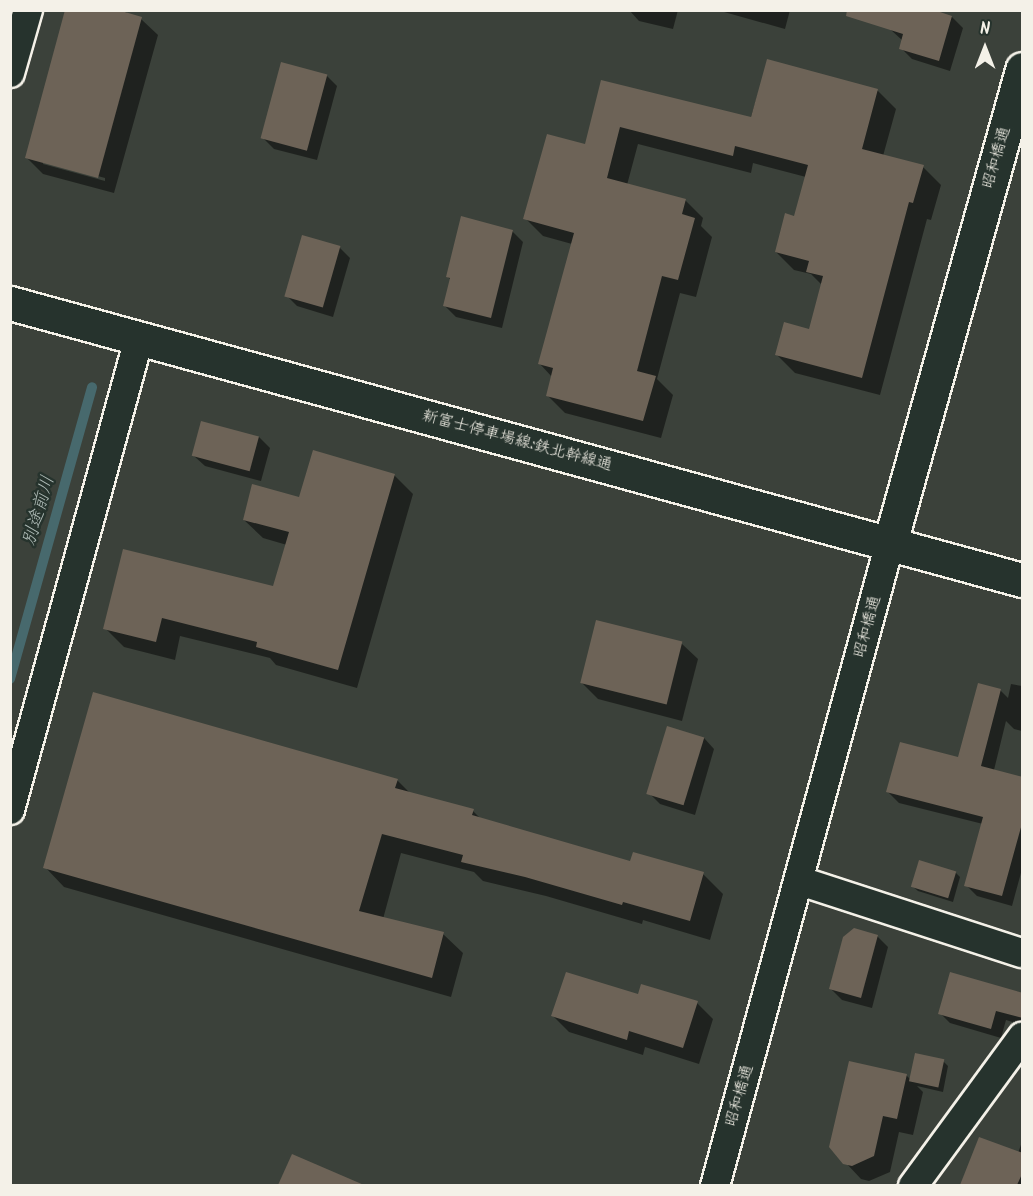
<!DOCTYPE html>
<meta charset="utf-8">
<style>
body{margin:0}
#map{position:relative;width:1033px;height:1196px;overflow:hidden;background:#3b413a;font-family:Kalam,"Klee One",sans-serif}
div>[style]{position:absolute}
.shadow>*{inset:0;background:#0007}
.stream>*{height:10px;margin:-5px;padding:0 5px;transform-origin:5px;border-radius:5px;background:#47696d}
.building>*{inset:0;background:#6d6357;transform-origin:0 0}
.roads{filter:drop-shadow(2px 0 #f4f1e8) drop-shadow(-2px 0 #f4f1e8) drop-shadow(0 2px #f4f1e8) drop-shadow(0 -2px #f4f1e8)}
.minor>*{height:28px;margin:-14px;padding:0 14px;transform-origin:14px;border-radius:14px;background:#26332d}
.tertiary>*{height:33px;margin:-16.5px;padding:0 16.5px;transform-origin:16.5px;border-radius:16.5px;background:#26332d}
.secondary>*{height:33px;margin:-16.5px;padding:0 16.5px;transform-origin:16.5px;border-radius:16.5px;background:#26332d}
span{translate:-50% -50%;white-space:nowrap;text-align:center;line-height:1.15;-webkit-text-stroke:5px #26332d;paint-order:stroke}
.street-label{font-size:16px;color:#f4f1e8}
.water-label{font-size:18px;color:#afbbb7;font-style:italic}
.frame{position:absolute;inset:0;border:12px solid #f4f1e8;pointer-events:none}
.north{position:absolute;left:955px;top:18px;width:60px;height:60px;-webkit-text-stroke:4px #26332d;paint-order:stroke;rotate:0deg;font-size:16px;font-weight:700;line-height:24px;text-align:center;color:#f4f1e8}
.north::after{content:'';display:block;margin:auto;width:21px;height:27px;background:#f4f1e8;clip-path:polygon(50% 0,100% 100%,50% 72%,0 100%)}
</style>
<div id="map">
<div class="shadow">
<div style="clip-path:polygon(evenodd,67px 10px,124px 10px,129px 15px,141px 19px,158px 35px,114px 193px,43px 174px,26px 157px,67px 10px,43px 161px,105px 178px,105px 181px,43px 164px,43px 161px)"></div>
<div style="clip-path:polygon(629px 10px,678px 10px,673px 29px,639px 21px)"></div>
<div style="clip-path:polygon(717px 10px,790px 10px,785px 29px)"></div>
<div style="clip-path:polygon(929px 10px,952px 17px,963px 28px,950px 71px,912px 59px,901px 48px,903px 41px,891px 30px)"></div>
<div style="clip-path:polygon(768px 61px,878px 91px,896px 109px,883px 156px,923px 167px,941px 185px,931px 220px,927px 219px,880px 395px,795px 373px,777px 355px,810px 331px,822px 285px,811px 274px,794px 270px,776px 252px,795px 218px,806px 177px,753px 163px,751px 173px,638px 144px,627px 185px,685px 200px,703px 218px,701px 226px,712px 237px,696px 297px,680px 293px,657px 379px,673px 395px,661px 438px,565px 413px,547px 395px,552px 377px,540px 364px,572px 244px,543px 236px,525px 218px,586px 146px,602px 82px,750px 120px)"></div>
<div style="clip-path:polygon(326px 75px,337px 86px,317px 160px,274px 149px,263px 138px)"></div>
<div style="clip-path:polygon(512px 231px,523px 242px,502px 328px,456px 317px,445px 306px,451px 280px,448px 277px)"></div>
<div style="clip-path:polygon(339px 247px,350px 258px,333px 317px,297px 306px,286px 295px)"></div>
<div style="clip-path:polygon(259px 437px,270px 448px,261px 481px,205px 466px,194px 456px)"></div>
<div style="clip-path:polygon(394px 475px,413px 494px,357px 688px,276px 665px,270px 658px,180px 636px,175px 660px,124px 647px,105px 628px,274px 588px,287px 545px,263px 538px,244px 520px,300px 499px)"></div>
<div style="clip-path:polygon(681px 643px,698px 659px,682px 721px,598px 699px,581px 682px)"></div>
<div style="clip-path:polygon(1011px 684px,1022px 686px,1022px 731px,1014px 729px,1006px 721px,994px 770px,1022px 778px,1022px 869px,1012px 906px,977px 896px,966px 885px,983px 824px,899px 803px,888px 792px,959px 759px,1000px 690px,1008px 698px)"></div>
<div style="clip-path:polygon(704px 738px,714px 749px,695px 815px,660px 804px,649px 793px)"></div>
<div style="clip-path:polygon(397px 780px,411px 794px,473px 811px,482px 820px,631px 863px,703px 874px,723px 894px,710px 940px,643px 920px,642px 924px,546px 896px,483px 881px,474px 872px,401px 853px,383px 919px,443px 934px,463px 953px,451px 997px,64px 887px,45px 867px)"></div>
<div style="clip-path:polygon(955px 872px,960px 877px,953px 902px,918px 891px,912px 886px)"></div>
<div style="clip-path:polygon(877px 936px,888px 947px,872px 1008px,842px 1000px,831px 989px)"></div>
<div style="clip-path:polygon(1022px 995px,1022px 1025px,1006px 1020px,1001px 1038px,950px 1023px,940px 1013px)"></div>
<div style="clip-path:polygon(639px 996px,697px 1003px,713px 1019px,699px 1064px,645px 1047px,643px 1055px,569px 1032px,553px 1016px)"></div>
<div style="clip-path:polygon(943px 1061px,948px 1066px,943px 1092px,917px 1086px,923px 1092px,913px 1135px,899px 1132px,890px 1172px,869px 1181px,861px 1179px,845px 1162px,850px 1063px,907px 1076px,911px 1080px)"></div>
<div style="clip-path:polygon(1022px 1142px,1022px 1186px,965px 1186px,963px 1183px,1018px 1153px)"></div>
<div style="clip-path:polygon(293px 1156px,351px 1181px,355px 1186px,280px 1186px)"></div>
</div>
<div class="stream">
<div style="left:10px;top:679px;width:303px;rotate:-74.3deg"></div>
</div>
<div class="building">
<div style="clip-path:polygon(65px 10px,118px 10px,142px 17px,98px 178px,25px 158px)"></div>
<div style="clip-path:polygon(847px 10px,934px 10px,952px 16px,939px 61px,899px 49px,903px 34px,846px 16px)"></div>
<div style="clip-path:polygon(767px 59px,878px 89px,862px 149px,924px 165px,913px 203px,909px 202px,862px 378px,775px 355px,784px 322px,809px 329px,823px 276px,806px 272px,809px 261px,775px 252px,785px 213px,794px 216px,808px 165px,735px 146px,733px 156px,620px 127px,607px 178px,686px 199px,682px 214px,695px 218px,678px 280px,662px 276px,637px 371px,656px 376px,643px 421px,546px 396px,553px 368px,538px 364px,574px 233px,523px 219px,547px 134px,585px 144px,601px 80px,751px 117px)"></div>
<div style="left:281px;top:62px;width:48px;height:79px;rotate:15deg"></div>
<div style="clip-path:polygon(461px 216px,513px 230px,491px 318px,443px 306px,450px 278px,446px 277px)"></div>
<div style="left:302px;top:235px;width:40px;height:64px;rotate:16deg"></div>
<div style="left:201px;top:421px;width:60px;height:36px;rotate:15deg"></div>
<div style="clip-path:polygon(313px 450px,395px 474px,338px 670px,256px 647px,257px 642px,162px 618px,156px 642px,103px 629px,123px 549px,273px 586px,289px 532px,243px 520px,252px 484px,299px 497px)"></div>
<div style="left:596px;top:620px;width:89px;height:65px;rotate:14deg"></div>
<div style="clip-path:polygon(978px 683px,1001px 689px,981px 766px,1023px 777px,1023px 820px,1002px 896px,964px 886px,983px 817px,886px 792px,900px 742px,958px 757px)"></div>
<div style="clip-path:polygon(93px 692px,398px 779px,395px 788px,474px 809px,472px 815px,630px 861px,633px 852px,704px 872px,690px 921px,623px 902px,622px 905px,525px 877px,461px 862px,463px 855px,382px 834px,359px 911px,444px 932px,432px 978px,43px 868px)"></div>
<div style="left:667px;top:726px;width:39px;height:71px;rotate:17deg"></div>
<div style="left:919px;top:860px;width:39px;height:28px;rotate:17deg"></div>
<div style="clip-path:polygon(854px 928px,878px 935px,861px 998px,829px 989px,843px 937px)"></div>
<div style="clip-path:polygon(566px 972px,638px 994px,641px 984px,698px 1001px,683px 1048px,629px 1031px,627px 1040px,551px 1016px)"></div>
<div style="clip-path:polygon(950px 972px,1023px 993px,1023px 1018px,996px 1011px,991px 1029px,938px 1014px)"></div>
<div style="left:915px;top:1053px;width:30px;height:29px;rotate:12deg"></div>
<div style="clip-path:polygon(849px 1061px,907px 1074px,897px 1119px,883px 1116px,874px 1156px,852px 1166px,843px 1164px,829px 1147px)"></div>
<div style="clip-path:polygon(979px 1137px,1023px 1153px,1023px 1172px,1017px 1185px,960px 1185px)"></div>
<div style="clip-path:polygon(292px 1154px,364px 1185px,278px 1185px)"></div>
</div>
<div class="roads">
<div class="minor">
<div style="left:10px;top:73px;width:66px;rotate:-74.1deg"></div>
<div style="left:10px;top:810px;width:488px;rotate:-74.7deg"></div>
<div style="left:800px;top:881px;width:233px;rotate:18deg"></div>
<div style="left:715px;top:1186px;width:666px;rotate:-74.78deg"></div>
<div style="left:913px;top:1186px;width:185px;rotate:-53.8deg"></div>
</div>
<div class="tertiary">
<div style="left:890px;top:543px;width:492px;rotate:-74.4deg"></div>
</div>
<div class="secondary">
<div style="left:10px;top:303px;width:1049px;rotate:15.31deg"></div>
</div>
</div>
<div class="street-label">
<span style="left:997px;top:158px;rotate:-74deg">昭和橋通</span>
<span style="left:517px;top:441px;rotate:15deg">新富士停車場線:鉄北幹線通</span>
<span style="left:868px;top:627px;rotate:-75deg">昭和橋通</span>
<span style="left:740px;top:1096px;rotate:-74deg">昭和橋通</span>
</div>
<div class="water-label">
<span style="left:40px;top:511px;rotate:-74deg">別途前川</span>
</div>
<div class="frame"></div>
<div class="north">N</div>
</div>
